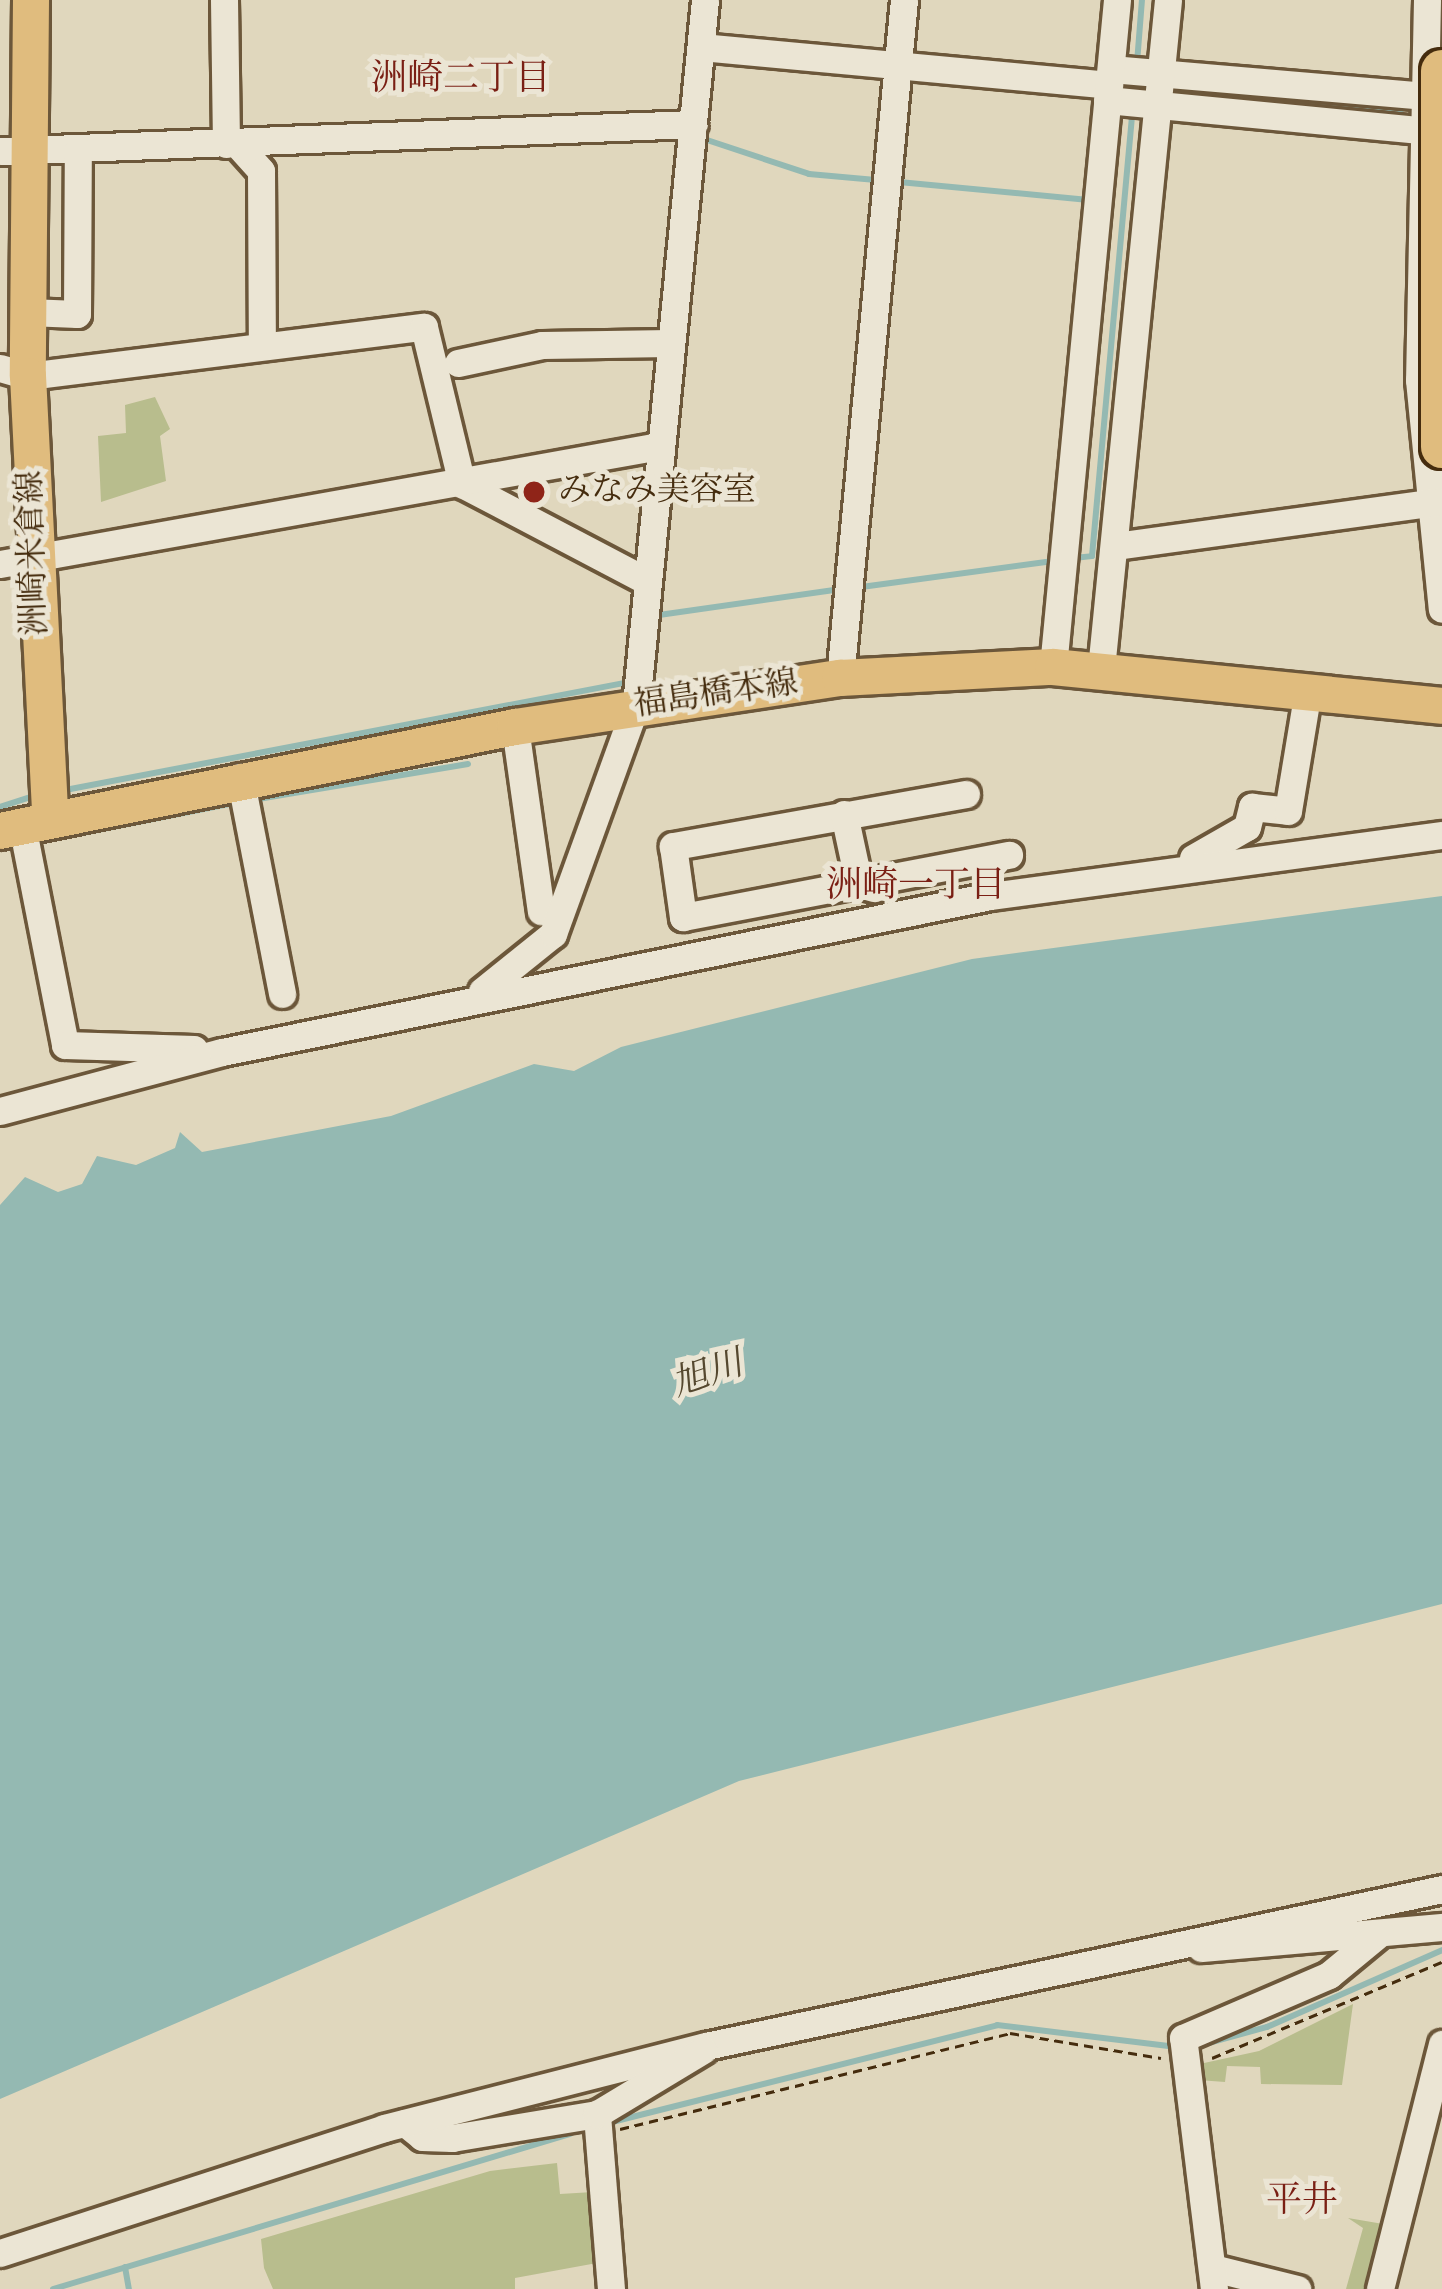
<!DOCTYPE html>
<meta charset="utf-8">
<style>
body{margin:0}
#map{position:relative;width:1442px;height:2289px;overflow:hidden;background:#e0d7bd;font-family:"IM FELL English","Noto Serif JP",serif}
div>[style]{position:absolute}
.green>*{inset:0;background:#b8bd8d}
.water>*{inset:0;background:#94b9b2}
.stream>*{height:6px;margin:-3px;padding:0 3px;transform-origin:3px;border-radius:3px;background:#94b9b2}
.path>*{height:3px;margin-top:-1.5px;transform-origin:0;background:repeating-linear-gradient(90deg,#452c0e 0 9px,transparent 0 15px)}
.roads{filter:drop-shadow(3px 0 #6c573a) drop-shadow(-3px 0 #6c573a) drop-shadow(0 3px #6c573a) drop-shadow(0 -3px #6c573a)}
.minor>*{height:27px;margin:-13.5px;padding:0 13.5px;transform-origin:13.5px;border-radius:13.5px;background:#ebe5d4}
.major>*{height:36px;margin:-18px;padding:0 18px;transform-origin:18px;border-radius:18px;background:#e0bc7e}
.bridges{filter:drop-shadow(3px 0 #452c0e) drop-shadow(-3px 0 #452c0e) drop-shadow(0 3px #452c0e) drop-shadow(0 -3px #452c0e)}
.highway-bridge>*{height:42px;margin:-21px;padding:0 21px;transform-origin:21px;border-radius:21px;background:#e0bc7e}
.dots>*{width:33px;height:33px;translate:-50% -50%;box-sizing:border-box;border:6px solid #ebe5d4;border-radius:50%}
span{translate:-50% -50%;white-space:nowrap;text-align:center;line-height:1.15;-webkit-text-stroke:10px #ebe5d4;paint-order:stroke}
.poi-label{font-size:33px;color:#452c0e}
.left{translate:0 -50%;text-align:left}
.street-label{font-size:33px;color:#452c0e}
.neighbourhood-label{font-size:36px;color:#7a1f14}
.water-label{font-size:36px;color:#55482f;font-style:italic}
</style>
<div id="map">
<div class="green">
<div style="clip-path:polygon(155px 397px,170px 429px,160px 436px,166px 481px,101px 502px,98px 436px,126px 433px,125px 405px)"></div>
<div style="clip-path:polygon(1353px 2004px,1342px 2085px,1261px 2084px,1260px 2067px,1227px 2066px,1225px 2082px,1198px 2080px,1195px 2065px,1259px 2051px)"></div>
<div style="clip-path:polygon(557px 2163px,560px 2194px,593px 2192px,597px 2263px,515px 2278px,515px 2289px,273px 2289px,264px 2268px,261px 2239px,490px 2171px)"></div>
<div style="clip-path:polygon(1348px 2218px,1389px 2225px,1373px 2289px,1346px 2289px,1363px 2228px)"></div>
</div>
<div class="water">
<div style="clip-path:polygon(1442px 896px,1442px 1604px,739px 1781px,0 2099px,0 1205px,25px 1177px,58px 1192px,82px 1184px,97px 1156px,136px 1165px,175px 1148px,180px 1132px,202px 1152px,391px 1116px,534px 1064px,574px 1071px,621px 1047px,972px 959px)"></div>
</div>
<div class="stream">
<div style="left:1137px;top:63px;width:63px;rotate:-85.5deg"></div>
<div style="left:1136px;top:76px;width:11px;rotate:95deg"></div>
<div style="left:1135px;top:87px;width:17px;rotate:7deg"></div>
<div style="left:1166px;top:90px;width:236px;rotate:5.6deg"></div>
<div style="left:698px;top:137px;width:117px;rotate:18.4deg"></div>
<div style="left:809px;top:174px;width:67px;rotate:5.1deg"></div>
<div style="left:899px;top:182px;width:193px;rotate:5.4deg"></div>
<div style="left:1074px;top:558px;width:18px;rotate:-6deg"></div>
<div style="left:1092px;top:556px;width:449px;rotate:-84.8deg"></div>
<div style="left:854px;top:588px;width:203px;rotate:-7.7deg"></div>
<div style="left:652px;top:616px;width:191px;rotate:-8.1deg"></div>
<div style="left:60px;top:791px;width:579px;rotate:-10.84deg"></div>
<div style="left:253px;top:800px;width:218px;rotate:-9.5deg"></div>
<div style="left:0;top:807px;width:35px;rotate:-18deg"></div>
<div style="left:36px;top:842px;width:202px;rotate:-11.1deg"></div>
<div style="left:1190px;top:2048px;width:80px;rotate:-15.3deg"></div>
<div style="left:1267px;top:2027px;width:191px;rotate:-23.7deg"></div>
<div style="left:612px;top:2122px;width:397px;rotate:-14.1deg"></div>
<div style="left:997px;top:2025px;width:181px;rotate:7deg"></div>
<div style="left:125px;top:2267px;width:22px;rotate:80deg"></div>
<div style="left:53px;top:2289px;width:540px;rotate:-16.69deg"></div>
</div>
<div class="path">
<div style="left:1212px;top:2058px;width:249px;rotate:-22.7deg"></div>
<div style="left:620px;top:2129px;width:402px;rotate:-13.8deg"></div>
<div style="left:1010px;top:2033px;width:153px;rotate:9.4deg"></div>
</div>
<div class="roads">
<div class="minor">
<div style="left:224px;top:0;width:144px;rotate:89.2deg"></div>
<div style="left:1427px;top:0;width:380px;rotate:91.2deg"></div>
<div style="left:1419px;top:380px;width:230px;rotate:84.3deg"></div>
<div style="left:701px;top:47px;width:410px;rotate:5.3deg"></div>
<div style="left:1111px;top:69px;width:328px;rotate:4.9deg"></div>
<div style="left:1107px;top:100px;width:333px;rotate:5.5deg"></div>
<div style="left:237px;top:144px;width:36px;rotate:48deg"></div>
<div style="left:261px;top:171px;width:173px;rotate:89.7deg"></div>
<div style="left:0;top:151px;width:694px;rotate:-2.23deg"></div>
<div style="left:28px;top:312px;width:49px;rotate:2.3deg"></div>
<div style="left:77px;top:314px;width:164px;rotate:-89.7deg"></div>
<div style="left:458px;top:363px;width:86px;rotate:-12.1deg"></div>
<div style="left:542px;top:345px;width:128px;rotate:-0.9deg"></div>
<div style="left:0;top:368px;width:29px;rotate:16deg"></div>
<div style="left:28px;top:376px;width:399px;rotate:-7.1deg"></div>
<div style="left:424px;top:327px;width:162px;rotate:76.4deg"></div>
<div style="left:462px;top:484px;width:207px;rotate:27.7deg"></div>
<div style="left:1115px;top:546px;width:330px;rotate:-7.8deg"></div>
<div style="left:0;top:564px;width:669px;rotate:-10.15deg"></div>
<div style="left:1053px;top:667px;width:670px;rotate:-84.52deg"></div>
<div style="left:1101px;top:669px;width:672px;rotate:-84.28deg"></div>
<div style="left:840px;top:678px;width:681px;rotate:-84.61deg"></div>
<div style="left:515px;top:727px;width:186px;rotate:82deg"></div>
<div style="left:240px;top:777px;width:221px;rotate:79deg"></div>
<div style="left:966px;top:794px;width:298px;rotate:169.9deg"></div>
<div style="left:673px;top:846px;width:72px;rotate:82deg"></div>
<div style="left:683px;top:917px;width:332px;rotate:-10.8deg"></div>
<div style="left:844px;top:814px;width:72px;rotate:77.9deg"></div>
<div style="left:859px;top:884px;width:16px;rotate:15deg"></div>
<div style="left:22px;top:825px;width:224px;rotate:78.9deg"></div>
<div style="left:65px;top:1045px;width:129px;rotate:1.8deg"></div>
<div style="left:1193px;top:858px;width:62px;rotate:-29.9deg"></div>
<div style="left:1247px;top:827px;width:21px;rotate:-76deg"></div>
<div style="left:1252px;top:807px;width:36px;rotate:6deg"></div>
<div style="left:1288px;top:811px;width:123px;rotate:-80.6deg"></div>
<div style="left:482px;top:991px;width:91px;rotate:-38.8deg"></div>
<div style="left:553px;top:934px;width:244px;rotate:-70.1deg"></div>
<div style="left:636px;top:705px;width:708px;rotate:-84.41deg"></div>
<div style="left:0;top:1111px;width:230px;rotate:-14.9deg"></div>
<div style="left:222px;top:1052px;width:784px;rotate:-11.48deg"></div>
<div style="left:990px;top:896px;width:456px;rotate:-7.7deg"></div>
<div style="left:1201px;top:1948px;width:242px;rotate:-5deg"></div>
<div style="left:405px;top:2123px;width:22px;rotate:39deg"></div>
<div style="left:422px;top:2137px;width:30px;rotate:2deg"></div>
<div style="left:452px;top:2138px;width:147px;rotate:-9.4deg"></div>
<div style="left:0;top:2253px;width:404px;rotate:-18deg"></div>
<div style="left:384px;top:2128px;width:332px;rotate:-14.3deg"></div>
<div style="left:706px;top:2046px;width:753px;rotate:-12.04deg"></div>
<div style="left:1213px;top:2268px;width:87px;rotate:14deg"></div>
<div style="left:611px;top:2289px;width:176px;rotate:-94.6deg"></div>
<div style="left:597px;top:2114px;width:124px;rotate:-31.1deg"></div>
<div style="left:1214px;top:2289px;width:253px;rotate:-97deg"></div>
<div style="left:1183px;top:2038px;width:159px;rotate:-23.3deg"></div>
<div style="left:1329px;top:1975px;width:66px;rotate:-39.5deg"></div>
<div style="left:1380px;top:2289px;width:253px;rotate:-75.8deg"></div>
</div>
<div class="major">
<div style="left:31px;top:0;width:376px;rotate:90.5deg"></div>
<div style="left:28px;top:376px;width:442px;rotate:87.1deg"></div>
<div style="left:0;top:831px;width:525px;rotate:-11.42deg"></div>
<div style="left:515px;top:727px;width:329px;rotate:-8.6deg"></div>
<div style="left:840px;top:678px;width:213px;rotate:-3deg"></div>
<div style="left:1053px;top:667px;width:391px;rotate:5.7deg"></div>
</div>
</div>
<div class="bridges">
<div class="highway-bridge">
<div style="left:1442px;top:71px;width:376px;rotate:90deg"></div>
</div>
</div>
<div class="dots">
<div style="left:534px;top:492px;background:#8f2418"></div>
</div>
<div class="poi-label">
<span class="left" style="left:558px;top:492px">みなみ美容室</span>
</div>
<div class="street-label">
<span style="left:34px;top:553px;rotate:-92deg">洲崎米倉線</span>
<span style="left:716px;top:695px;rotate:-8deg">福島橋本線</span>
</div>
<div class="neighbourhood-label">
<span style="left:461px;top:80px">洲崎二丁目</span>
<span style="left:916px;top:887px">洲崎一丁目</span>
<span style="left:1302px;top:2202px">平井</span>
</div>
<div class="water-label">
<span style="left:708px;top:1375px;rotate:-19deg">旭川</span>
</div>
</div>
